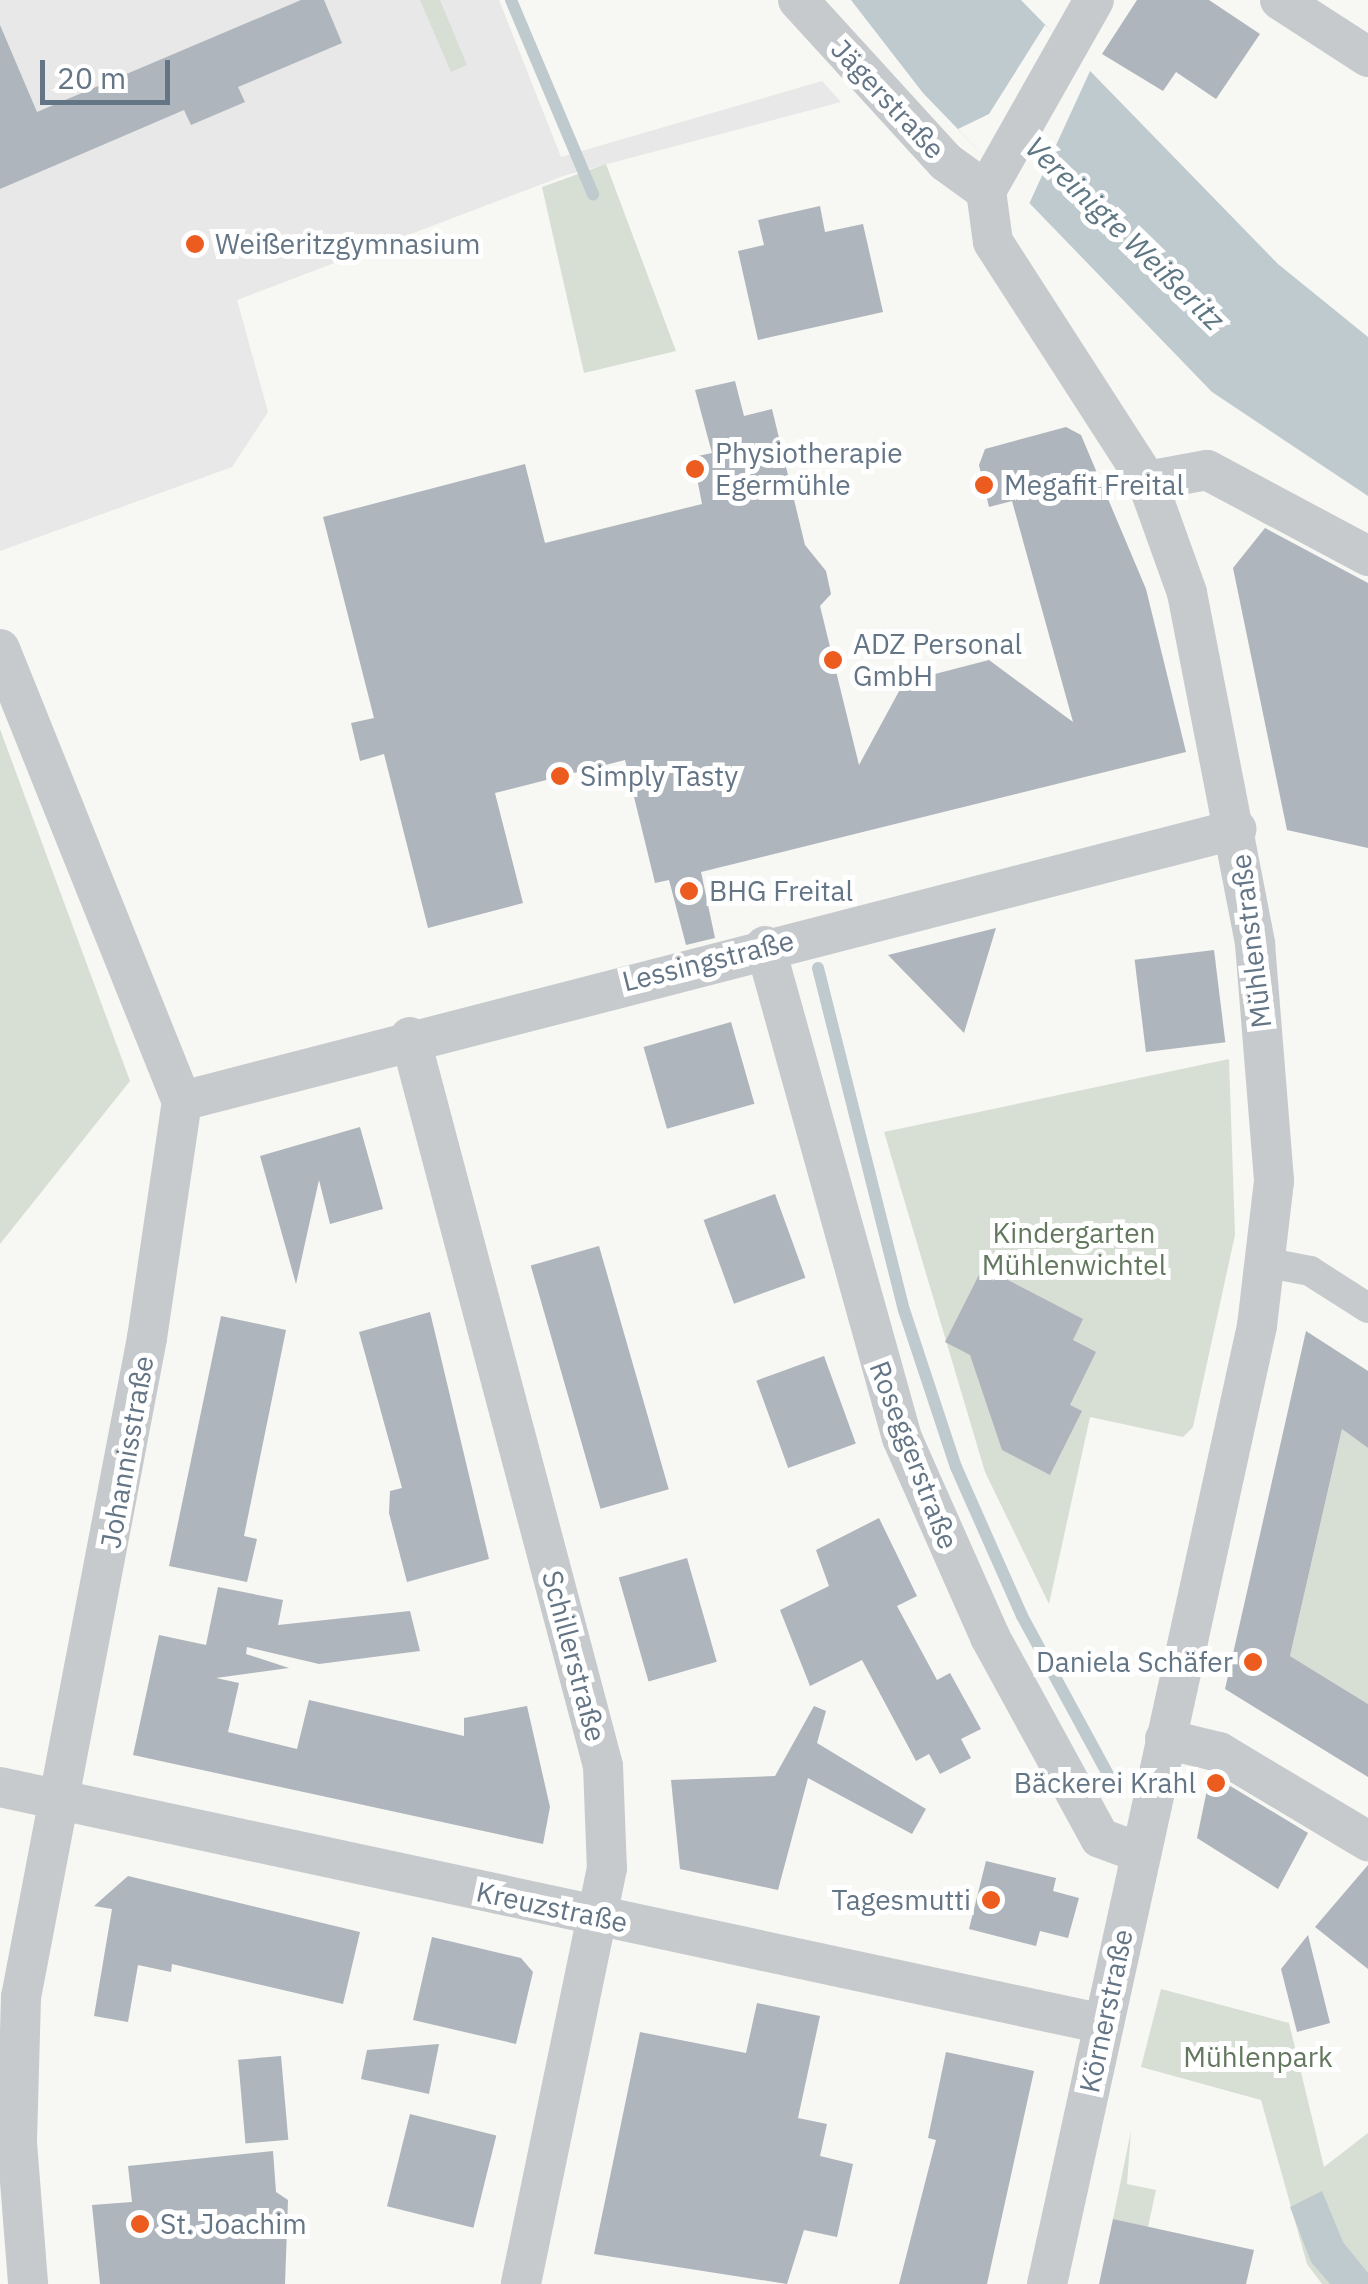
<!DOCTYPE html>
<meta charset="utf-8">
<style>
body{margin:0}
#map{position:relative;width:1368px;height:2284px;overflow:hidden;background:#f7f7f3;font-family:"IBM Plex Sans",sans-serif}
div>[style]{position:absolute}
.built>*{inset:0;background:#e7e8e7}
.green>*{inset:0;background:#d7dfd4}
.water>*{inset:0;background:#bfcacf}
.pier>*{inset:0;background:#f7f7f3}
.stream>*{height:12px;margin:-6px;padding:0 6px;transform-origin:6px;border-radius:6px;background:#bfcacf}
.building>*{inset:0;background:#aeb5bc;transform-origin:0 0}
.pedestrian>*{height:30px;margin:-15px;padding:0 15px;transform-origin:15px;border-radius:15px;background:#c6cacd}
.minor>*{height:40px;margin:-20px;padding:0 20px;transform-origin:20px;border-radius:20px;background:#c6cacd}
.dots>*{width:28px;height:28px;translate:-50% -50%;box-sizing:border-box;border:5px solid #fff;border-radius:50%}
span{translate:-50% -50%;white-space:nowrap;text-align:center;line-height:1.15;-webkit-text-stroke:10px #fff;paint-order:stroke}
.street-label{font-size:28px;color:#647586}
.poi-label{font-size:28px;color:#647586}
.left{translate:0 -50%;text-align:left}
.right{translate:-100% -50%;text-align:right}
.park-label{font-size:28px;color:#63785f}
.water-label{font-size:30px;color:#5f7783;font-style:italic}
.scale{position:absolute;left:40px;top:60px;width:130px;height:45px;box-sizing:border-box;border:5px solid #647586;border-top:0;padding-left:12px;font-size:30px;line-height:35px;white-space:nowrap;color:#647586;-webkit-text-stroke:8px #fff;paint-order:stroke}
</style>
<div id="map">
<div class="built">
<div style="clip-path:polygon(0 0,499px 0,561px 157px,822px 81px,841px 102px,566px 175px,237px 300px,268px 412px,232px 467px,0 551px)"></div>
</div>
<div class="green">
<div style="clip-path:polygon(420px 0,440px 0,467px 65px,451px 72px)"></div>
<div style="clip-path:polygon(606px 164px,676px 351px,584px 373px,542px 187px)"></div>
<div style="clip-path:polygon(0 729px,130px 1081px,0 1244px)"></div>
<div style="clip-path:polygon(1229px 1059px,1235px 1235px,1193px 1427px,1183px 1437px,1090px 1417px,1049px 1604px,985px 1472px,884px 1132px)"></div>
<div style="clip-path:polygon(1342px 1429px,1368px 1448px,1368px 1704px,1290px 1656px)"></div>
<div style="clip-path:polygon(1161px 1989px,1289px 2023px,1324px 2167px,1368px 2133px,1368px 2284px,1322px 2284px,1307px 2264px,1261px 2100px,1141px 2067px)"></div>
<div style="clip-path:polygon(1131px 2131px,1127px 2184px,1156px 2190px,1148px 2227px,1113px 2219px)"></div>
</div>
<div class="water">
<div style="clip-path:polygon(851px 0,1021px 0,1278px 264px,1368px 337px,1368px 496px,1212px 392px,923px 93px)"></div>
<div style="clip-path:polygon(1322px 2191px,1343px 2242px,1368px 2273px,1368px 2284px,1330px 2284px,1311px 2262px,1290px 2207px)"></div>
</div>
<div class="pier">
<div style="clip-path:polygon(1045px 25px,1091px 69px,1029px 204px,958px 129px,989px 114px)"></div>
</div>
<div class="stream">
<div style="left:511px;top:0;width:211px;rotate:67.1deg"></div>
<div style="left:818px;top:968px;width:353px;rotate:75.9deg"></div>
<div style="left:904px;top:1310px;width:165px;rotate:71.7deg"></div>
<div style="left:956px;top:1467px;width:163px;rotate:66.1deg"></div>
<div style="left:1022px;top:1616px;width:197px;rotate:61.5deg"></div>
</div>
<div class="building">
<div style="clip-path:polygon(301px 0,324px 0,342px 43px,238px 87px,245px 102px,191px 125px,184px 110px,0 189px,0 25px,37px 112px)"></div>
<div style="clip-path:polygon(1137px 0,1209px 0,1260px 34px,1216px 99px,1176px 72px,1163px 91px,1102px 54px)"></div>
<div style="clip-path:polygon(820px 206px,825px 232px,863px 224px,883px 312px,758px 340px,738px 251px,764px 245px,758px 220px)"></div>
<div style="clip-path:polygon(735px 381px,744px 416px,772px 409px,805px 545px,826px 571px,831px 594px,820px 606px,859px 765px,904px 682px,989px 660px,1073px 722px,1012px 501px,989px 507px,979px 465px,985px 449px,1066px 427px,1081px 435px,1146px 589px,1186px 752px,701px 872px,715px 938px,686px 945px,669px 880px,655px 883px,625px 760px,495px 793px,523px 903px,428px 928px,384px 754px,360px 761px,351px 723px,374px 718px,323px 517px,525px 464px,545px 543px,702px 504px,693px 457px,712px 453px,695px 390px)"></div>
<div style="clip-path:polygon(1265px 528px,1368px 583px,1368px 848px,1287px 830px,1233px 568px)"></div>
<div style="clip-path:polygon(996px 928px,964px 1033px,888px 955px)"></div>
<div style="left:1214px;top:950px;width:93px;height:80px;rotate:83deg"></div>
<div style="left:731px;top:1022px;width:85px;height:91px;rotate:74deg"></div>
<div style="clip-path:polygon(360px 1127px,383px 1209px,330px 1224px,319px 1180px,296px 1284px,260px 1156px)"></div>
<div style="left:775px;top:1194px;width:89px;height:76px;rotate:70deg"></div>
<div style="left:599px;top:1246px;width:253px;height:71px;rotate:74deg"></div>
<div style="clip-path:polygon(983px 1267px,1083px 1319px,1073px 1340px,1096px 1352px,1070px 1405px,1082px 1411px,1050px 1475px,1002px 1450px,970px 1355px,945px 1342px)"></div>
<div style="clip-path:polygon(430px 1312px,489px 1559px,407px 1582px,389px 1513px,390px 1491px,402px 1488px,359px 1332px)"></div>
<div style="clip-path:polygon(221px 1316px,286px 1330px,244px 1536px,257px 1539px,247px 1582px,169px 1566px)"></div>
<div style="clip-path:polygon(1306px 1331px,1368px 1371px,1368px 1448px,1342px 1429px,1290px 1656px,1368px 1704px,1368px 1777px,1225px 1689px)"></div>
<div style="left:824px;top:1356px;width:93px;height:72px;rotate:70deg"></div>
<div style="clip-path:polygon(879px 1518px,917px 1596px,897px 1606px,937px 1680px,950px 1673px,981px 1729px,961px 1739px,971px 1758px,940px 1774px,929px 1754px,916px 1761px,862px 1660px,810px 1686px,780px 1610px,829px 1586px,816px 1550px)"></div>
<div style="left:687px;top:1558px;width:108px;height:71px;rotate:74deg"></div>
<div style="clip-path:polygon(218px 1587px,283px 1600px,278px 1625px,410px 1611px,420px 1651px,319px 1664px,247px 1647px,246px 1654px,289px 1668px,216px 1678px,239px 1683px,228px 1732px,297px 1749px,309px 1700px,464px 1736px,464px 1718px,527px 1706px,550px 1807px,543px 1844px,133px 1755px,159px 1635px,206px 1645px)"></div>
<div style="clip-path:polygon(814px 1706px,826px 1711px,817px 1743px,926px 1809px,912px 1834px,808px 1778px,778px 1890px,680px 1869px,671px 1780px,775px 1776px)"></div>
<div style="clip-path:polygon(1222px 1781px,1308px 1833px,1278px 1889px,1197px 1838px,1208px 1785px)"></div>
<div style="clip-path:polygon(986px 1861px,1056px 1878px,1053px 1891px,1079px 1898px,1068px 1938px,1040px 1931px,1036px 1946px,969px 1929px)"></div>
<div style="clip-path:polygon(1368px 1865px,1368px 1969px,1315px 1927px)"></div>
<div style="clip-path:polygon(128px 1876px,360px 1932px,343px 2004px,172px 1964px,171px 1972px,138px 1965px,128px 2022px,94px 2016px,112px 1909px,94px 1906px)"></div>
<div style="clip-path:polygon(1308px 1935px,1330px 2023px,1297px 2032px,1281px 1969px)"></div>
<div style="clip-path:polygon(432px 1937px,521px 1958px,533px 1972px,516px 2044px,413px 2020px)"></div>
<div style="clip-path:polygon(757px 2003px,820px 2016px,798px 2118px,827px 2124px,820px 2156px,853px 2164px,837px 2237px,804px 2230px,787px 2284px,594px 2254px,640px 2032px,746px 2053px)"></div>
<div style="clip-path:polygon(439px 2044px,429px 2094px,361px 2079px,367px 2050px)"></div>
<div style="clip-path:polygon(946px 2052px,1034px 2071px,987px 2284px,899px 2284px,936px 2140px,928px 2138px)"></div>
<div style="left:281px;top:2056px;width:84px;height:43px;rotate:85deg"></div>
<div style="left:410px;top:2114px;width:89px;height:95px;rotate:14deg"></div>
<div style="clip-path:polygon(273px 2151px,276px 2192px,288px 2200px,285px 2284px,100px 2284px,92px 2205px,132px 2202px,128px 2166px)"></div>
<div style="clip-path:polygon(1113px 2219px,1254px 2250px,1246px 2284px,1099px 2284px)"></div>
</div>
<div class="pedestrian">
<div style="left:1269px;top:1263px;width:42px;rotate:11deg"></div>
<div style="left:1310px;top:1271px;width:69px;rotate:32.5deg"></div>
</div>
<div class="minor">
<div style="left:798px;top:0;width:219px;rotate:47.6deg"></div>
<div style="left:946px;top:162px;width:49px;rotate:35.9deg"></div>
<div style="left:1280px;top:0;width:105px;rotate:32.9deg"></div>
<div style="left:986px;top:191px;width:51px;rotate:82.2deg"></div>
<div style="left:993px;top:242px;width:284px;rotate:57.2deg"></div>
<div style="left:1147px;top:481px;width:119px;rotate:70.3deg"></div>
<div style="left:1187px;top:593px;width:358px;rotate:79deg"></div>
<div style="left:1255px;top:944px;width:238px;rotate:85.4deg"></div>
<div style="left:1274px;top:1181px;width:146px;rotate:96.7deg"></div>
<div style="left:1257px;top:1326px;width:981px;rotate:102.36deg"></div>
<div style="left:986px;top:191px;width:219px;rotate:-60.5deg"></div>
<div style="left:1147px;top:481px;width:61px;rotate:-10.4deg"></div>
<div style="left:1207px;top:470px;width:183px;rotate:28.1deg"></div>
<div style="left:0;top:649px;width:487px;rotate:68.1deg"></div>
<div style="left:182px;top:1101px;width:240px;rotate:98.4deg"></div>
<div style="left:147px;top:1338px;width:671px;rotate:100.82deg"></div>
<div style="left:21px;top:1997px;width:146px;rotate:91.6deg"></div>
<div style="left:17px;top:2143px;width:141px;rotate:85.5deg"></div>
<div style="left:765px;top:946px;width:511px;rotate:74.44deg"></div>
<div style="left:902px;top:1438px;width:218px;rotate:66.1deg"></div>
<div style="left:990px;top:1637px;width:229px;rotate:61.3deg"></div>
<div style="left:1100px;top:1838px;width:44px;rotate:20.1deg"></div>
<div style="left:410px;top:1037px;width:754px;rotate:75.17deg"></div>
<div style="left:603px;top:1766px;width:102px;rotate:87.8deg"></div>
<div style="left:607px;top:1868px;width:425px;rotate:101.7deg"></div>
<div style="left:182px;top:1101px;width:1089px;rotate:-14.46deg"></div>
<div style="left:1165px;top:1739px;width:56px;rotate:13.5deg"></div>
<div style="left:1219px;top:1752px;width:174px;rotate:30.9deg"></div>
<div style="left:0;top:1787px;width:1129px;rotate:12.12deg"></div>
</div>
<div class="dots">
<div style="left:195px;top:244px;background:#ec5c1e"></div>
<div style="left:695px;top:469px;background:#ec5c1e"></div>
<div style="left:984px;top:485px;background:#ec5c1e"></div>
<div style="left:833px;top:660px;background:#ec5c1e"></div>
<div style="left:560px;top:776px;background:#ec5c1e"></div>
<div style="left:689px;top:891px;background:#ec5c1e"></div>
<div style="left:1253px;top:1662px;background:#ec5c1e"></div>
<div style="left:1216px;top:1783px;background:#ec5c1e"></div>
<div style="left:991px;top:1900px;background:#ec5c1e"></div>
<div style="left:140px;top:2224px;background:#ec5c1e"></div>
</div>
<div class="street-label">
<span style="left:888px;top:99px;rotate:47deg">Jägerstraße</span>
<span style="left:1251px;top:941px;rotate:-97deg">Mühlenstraße</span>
<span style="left:708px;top:961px;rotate:-14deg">Lessingstraße</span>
<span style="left:127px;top:1452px;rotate:-80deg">Johannisstraße</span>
<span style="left:914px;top:1455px;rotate:69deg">Roseggerstraße</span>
<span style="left:574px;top:1656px;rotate:75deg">Schillerstraße</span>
<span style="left:552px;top:1907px;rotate:12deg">Kreuzstraße</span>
<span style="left:1106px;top:2011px;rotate:-78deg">Körnerstraße</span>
</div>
<div class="poi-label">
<span class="left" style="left:215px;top:244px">Weißeritzgymnasium</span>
<span class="left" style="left:715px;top:469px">Physiotherapie<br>Egermühle</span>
<span class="left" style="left:1004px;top:485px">Megafit Freital</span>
<span class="left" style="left:853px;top:660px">ADZ Personal<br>GmbH</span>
<span class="left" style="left:580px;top:776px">Simply Tasty</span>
<span class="left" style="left:709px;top:891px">BHG Freital</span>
<span class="right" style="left:1233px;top:1662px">Daniela Schäfer</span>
<span class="right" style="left:1196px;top:1783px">Bäckerei Krahl</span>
<span class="right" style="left:971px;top:1900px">Tagesmutti</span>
<span class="left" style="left:160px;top:2224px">St. Joachim</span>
</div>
<div class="park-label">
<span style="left:1074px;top:1249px">Kindergarten<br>Mühlenwichtel</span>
<span style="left:1258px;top:2057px">Mühlenpark</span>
</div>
<div class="water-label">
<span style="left:1125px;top:233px;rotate:44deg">Vereinigte Weißeritz</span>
</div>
<div class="scale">20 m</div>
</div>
